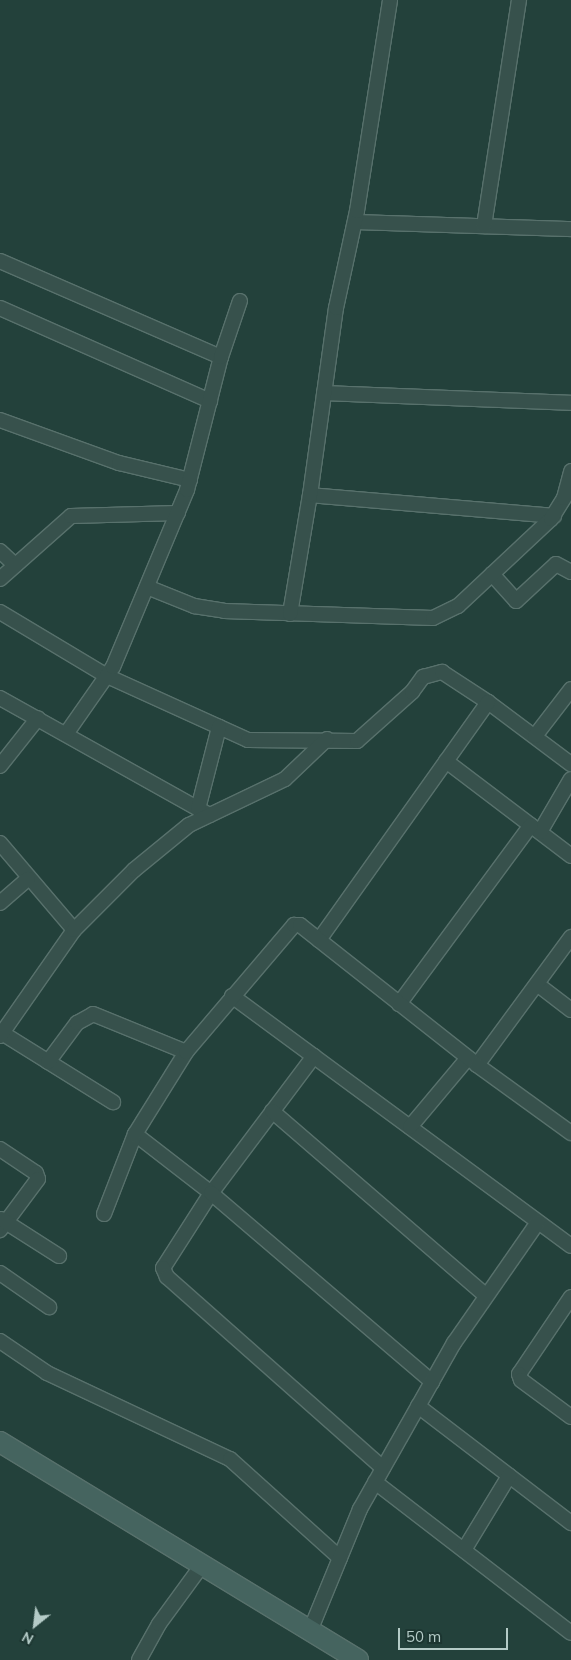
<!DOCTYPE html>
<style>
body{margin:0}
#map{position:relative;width:571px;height:1660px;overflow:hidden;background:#23413b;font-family:Mulish,sans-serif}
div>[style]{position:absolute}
.roads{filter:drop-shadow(1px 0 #58716c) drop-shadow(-1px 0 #58716c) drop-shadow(0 1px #58716c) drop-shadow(0 -1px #58716c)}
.street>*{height:14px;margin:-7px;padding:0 7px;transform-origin:7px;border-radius:7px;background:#37514c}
.secondary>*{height:20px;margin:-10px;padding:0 10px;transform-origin:10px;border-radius:10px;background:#45645f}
span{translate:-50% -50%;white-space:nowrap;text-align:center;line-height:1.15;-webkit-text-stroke:4.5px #1c3631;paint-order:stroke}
.north{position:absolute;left:10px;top:1600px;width:50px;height:50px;-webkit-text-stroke:4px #1c3631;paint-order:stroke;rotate:209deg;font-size:14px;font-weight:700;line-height:20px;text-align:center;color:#b4cbc7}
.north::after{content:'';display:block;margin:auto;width:18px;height:22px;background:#b4cbc7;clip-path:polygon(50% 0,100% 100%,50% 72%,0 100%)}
.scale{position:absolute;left:398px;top:1628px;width:110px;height:22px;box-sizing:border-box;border:2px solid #b4cbc7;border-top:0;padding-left:6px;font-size:15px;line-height:18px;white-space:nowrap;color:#b4cbc7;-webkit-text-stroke:4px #1c3631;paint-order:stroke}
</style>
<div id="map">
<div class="roads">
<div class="street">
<div style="left:355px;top:222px;width:216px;rotate:1.9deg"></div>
<div style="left:484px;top:226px;width:229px;rotate:-81.2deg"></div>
<div style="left:0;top:261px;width:241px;rotate:23.5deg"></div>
<div style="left:0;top:308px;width:230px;rotate:23.9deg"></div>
<div style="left:324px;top:393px;width:247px;rotate:2.3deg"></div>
<div style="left:0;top:420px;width:127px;rotate:19.9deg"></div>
<div style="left:119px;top:463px;width:73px;rotate:13.5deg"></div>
<div style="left:310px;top:495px;width:245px;rotate:4.9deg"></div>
<div style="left:0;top:551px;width:21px;rotate:43deg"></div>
<div style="left:492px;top:574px;width:36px;rotate:48deg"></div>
<div style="left:516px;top:601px;width:54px;rotate:-42.8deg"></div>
<div style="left:556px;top:564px;width:17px;rotate:28deg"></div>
<div style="left:0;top:579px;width:95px;rotate:-41.6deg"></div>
<div style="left:71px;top:516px;width:107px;rotate:-1.6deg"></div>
<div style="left:147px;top:587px;width:51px;rotate:22deg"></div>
<div style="left:194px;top:606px;width:30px;rotate:9deg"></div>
<div style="left:224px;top:611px;width:209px;rotate:1.9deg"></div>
<div style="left:433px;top:618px;width:28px;rotate:-26deg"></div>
<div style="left:458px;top:606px;width:127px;rotate:-43.1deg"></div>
<div style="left:551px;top:519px;width:25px;rotate:-58deg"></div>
<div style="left:564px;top:498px;width:28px;rotate:-75deg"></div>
<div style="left:0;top:612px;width:125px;rotate:30.9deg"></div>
<div style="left:107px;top:676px;width:155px;rotate:24.4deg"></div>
<div style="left:248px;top:740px;width:109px;rotate:0.5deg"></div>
<div style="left:357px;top:741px;width:74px;rotate:-41.7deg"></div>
<div style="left:412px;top:692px;width:19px;rotate:-54deg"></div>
<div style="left:423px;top:677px;width:20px;rotate:-15deg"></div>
<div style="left:442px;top:672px;width:55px;rotate:33.1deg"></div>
<div style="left:488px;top:702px;width:104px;rotate:36.8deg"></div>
<div style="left:290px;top:614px;width:121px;rotate:-80.5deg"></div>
<div style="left:310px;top:495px;width:189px;rotate:-82.1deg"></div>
<div style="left:336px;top:308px;width:99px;rotate:-77.8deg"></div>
<div style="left:357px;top:211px;width:214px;rotate:-81.1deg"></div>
<div style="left:0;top:698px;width:240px;rotate:29.2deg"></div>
<div style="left:66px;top:734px;width:82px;rotate:-55deg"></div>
<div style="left:113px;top:667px;width:192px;rotate:-67.3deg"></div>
<div style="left:187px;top:490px;width:137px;rotate:-75.7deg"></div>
<div style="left:221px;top:357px;width:59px;rotate:-71.3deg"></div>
<div style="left:535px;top:736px;width:59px;rotate:-52.5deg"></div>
<div style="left:446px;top:761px;width:157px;rotate:37.2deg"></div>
<div style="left:0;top:766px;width:61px;rotate:-51.6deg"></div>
<div style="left:198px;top:809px;width:85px;rotate:-75.6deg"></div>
<div style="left:540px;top:832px;width:61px;rotate:-59.7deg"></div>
<div style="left:0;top:843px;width:114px;rotate:49.6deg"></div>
<div style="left:0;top:903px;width:37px;rotate:-41deg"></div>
<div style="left:319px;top:940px;width:292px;rotate:-54.6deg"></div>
<div style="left:537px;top:984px;width:43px;rotate:37.4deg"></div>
<div style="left:232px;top:996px;width:421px;rotate:36.4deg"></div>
<div style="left:399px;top:1004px;width:222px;rotate:-53.6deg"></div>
<div style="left:2px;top:1033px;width:131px;rotate:31.9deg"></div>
<div style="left:0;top:1036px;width:129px;rotate:-55.1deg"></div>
<div style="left:74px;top:930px;width:85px;rotate:-45deg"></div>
<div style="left:134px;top:870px;width:71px;rotate:-39.3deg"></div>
<div style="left:189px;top:825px;width:106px;rotate:-25.6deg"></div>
<div style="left:285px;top:779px;width:58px;rotate:-43.6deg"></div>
<div style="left:314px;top:1056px;width:171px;rotate:126.9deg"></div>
<div style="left:211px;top:1193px;width:89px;rotate:122.6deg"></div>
<div style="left:163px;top:1268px;width:10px;rotate:66deg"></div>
<div style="left:167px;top:1277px;width:288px;rotate:41.5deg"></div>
<div style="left:48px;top:1062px;width:49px;rotate:-53.4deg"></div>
<div style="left:77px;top:1023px;width:18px;rotate:-29deg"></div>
<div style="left:93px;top:1014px;width:100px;rotate:22.2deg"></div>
<div style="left:477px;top:1065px;width:159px;rotate:-53.7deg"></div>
<div style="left:272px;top:1111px;width:281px;rotate:40.8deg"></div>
<div style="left:410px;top:1127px;width:90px;rotate:-50deg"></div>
<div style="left:135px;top:1134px;width:96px;rotate:37.8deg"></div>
<div style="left:211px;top:1193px;width:291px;rotate:40.5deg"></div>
<div style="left:0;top:1149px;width:43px;rotate:33.7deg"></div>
<div style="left:36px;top:1173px;width:6px;rotate:72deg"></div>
<div style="left:38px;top:1179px;width:64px;rotate:126.7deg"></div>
<div style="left:104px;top:1214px;width:86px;rotate:-68.8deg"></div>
<div style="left:135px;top:1134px;width:97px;rotate:-58.1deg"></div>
<div style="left:186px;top:1052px;width:167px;rotate:-49.6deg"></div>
<div style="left:294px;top:925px;width:6px"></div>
<div style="left:300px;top:925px;width:226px;rotate:38.3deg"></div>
<div style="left:477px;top:1065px;width:116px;rotate:35.9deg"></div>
<div style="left:1px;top:1219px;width:69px;rotate:32.5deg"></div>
<div style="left:0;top:1273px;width:60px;rotate:34.8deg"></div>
<div style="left:571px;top:1297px;width:93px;rotate:124deg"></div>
<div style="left:519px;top:1374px;width:6px;rotate:72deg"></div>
<div style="left:521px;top:1380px;width:62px;rotate:36.5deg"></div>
<div style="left:0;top:1341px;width:57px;rotate:34.2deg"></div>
<div style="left:47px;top:1373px;width:202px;rotate:25.2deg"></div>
<div style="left:230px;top:1459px;width:148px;rotate:42deg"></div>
<div style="left:418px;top:1406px;width:193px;rotate:37.4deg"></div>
<div style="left:375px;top:1482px;width:247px;rotate:37.6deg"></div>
<div style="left:464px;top:1550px;width:87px;rotate:-58.7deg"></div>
<div style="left:310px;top:1631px;width:132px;rotate:-67.7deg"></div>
<div style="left:360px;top:1509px;width:191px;rotate:-60.5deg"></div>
<div style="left:454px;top:1343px;width:147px;rotate:-55.2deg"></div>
<div style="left:139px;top:1660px;width:41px;rotate:-60.9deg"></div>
<div style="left:159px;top:1624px;width:73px;rotate:-53.9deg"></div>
</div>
<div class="secondary">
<div style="left:0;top:1442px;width:419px;rotate:31.3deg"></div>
</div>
</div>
<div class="north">N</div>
<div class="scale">50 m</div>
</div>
